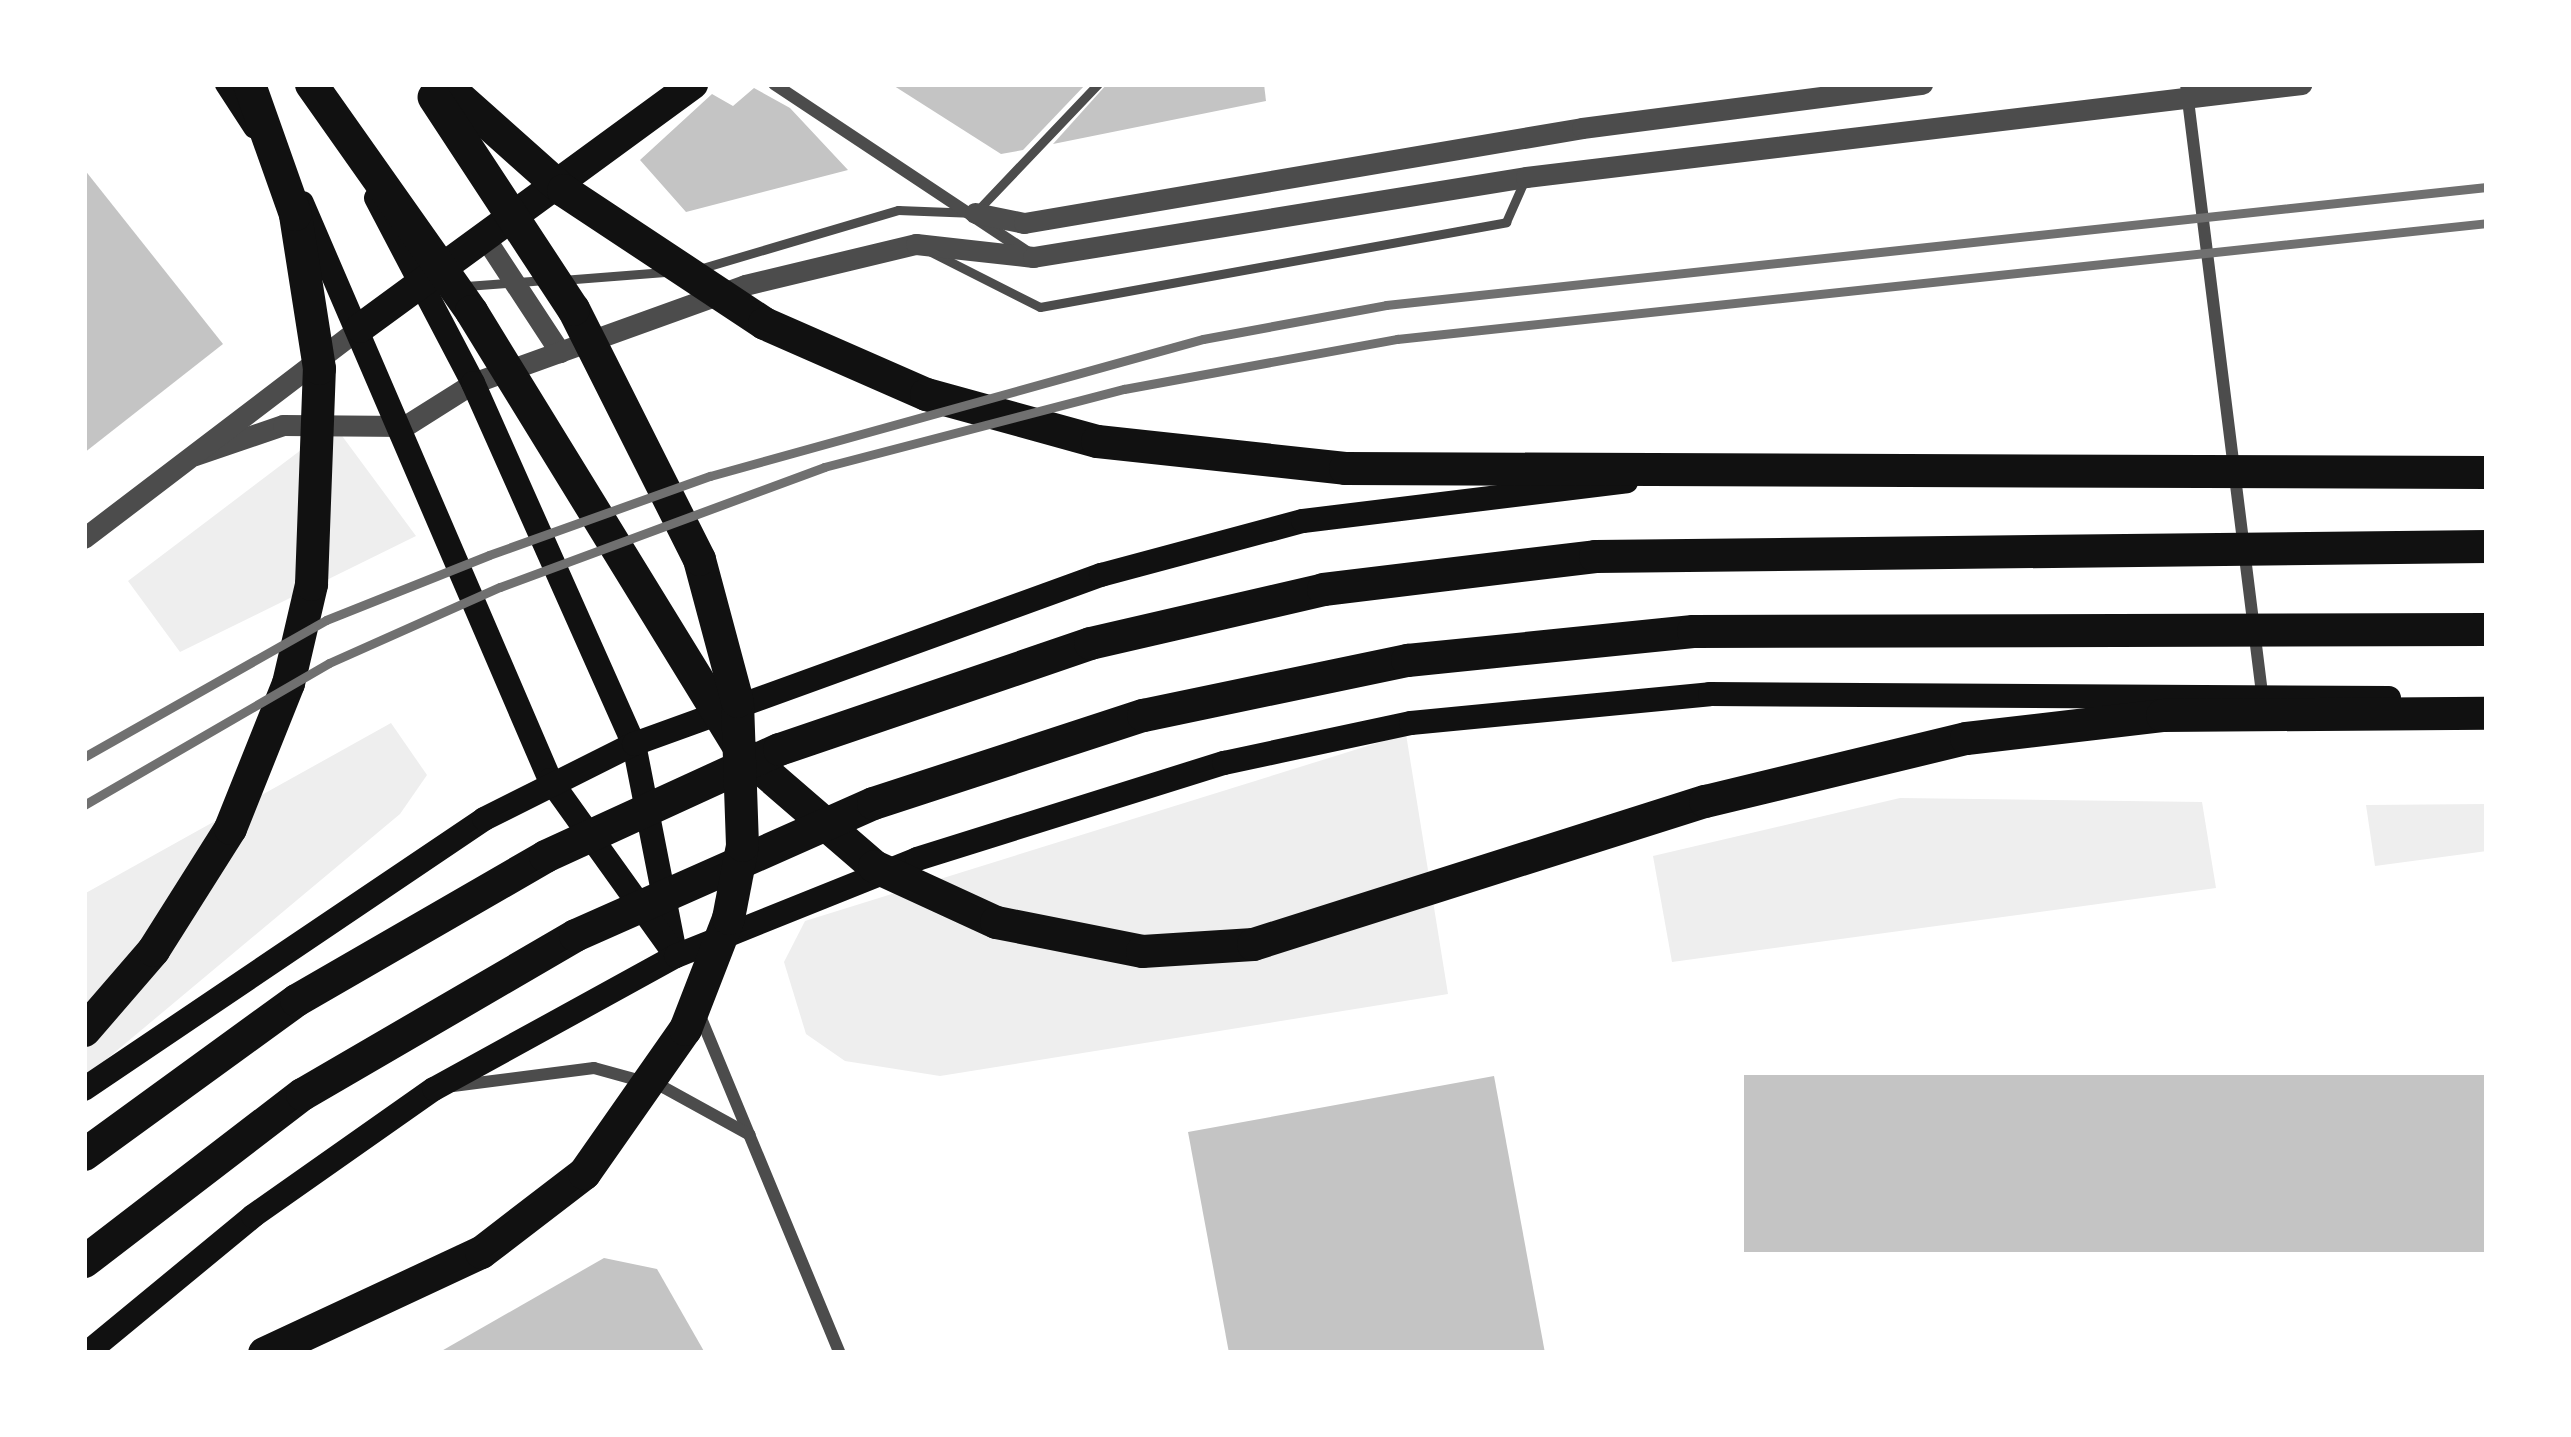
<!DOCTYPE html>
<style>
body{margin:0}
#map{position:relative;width:2571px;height:1437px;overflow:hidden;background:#fff;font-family:"Varela Round",sans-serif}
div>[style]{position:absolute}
.green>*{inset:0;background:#eee}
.building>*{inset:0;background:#c4c4c4;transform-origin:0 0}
.service>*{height:9px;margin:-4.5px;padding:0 4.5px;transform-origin:4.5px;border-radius:4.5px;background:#4c4c4c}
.minor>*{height:12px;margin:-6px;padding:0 6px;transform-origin:6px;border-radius:6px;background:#4c4c4c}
.tertiary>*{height:21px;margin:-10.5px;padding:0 10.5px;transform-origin:10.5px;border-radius:10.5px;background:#4c4c4c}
.secondary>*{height:24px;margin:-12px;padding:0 12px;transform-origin:12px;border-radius:12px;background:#111}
.primary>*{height:30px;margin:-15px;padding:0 15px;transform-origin:15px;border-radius:15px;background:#111}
.trunk>*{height:33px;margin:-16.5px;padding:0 16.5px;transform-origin:16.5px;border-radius:16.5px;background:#111}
.rail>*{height:9px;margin:-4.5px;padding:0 4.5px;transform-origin:4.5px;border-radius:4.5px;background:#707070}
span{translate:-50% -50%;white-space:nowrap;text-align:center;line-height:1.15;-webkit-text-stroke:9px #fff;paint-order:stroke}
.frame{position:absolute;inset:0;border:87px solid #fff;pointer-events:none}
</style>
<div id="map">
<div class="green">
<div style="clip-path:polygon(334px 425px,416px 536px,180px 652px,128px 581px)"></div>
<div style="clip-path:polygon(391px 723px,427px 775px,400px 814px,84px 1078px,84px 894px)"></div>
<div style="clip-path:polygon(1406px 734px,1448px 994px,940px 1076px,845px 1061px,806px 1034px,784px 962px,805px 921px)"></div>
<div style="clip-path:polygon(1900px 798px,2202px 802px,2216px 888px,1672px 962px,1653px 856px)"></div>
<div style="clip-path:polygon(2487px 804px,2487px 851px,2375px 866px,2366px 805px)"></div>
</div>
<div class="building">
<div style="clip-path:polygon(891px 84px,1086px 84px,1023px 150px,1001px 154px)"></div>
<div style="clip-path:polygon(1107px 84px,1264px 84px,1266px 101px,1053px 144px)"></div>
<div style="clip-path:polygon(754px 88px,790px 108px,848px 170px,686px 212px,640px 160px,712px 94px,733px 106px)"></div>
<div style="clip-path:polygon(84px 169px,223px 344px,84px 453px)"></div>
<div style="left:2487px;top:1075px;width:177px;height:743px;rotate:90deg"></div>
<div style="clip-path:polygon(1494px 1076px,1545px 1353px,1229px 1353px,1188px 1132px)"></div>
<div style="clip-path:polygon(604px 1258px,657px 1269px,705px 1353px,438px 1353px)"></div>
</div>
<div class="service">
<div style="left:931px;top:252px;width:122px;rotate:26.8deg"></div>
<div style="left:1040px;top:307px;width:474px;rotate:-10.3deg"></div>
<div style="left:1506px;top:222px;width:47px;rotate:-66.2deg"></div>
<div style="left:699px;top:269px;width:208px;rotate:-16.5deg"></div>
<div style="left:898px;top:210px;width:77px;rotate:2.2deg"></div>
<div style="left:975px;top:213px;width:178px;rotate:-46.4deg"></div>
<div style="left:562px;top:280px;width:103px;rotate:-4.4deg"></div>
<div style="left:466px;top:286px;width:79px;rotate:-4.3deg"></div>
</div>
<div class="minor">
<div style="left:774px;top:84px;width:305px;rotate:33.6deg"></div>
<div style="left:2186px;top:84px;width:614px;rotate:82.89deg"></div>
<div style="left:698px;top:1011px;width:370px;rotate:67.5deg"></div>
<div style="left:453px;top:1086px;width:142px;rotate:-7.3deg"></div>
<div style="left:594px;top:1068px;width:72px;rotate:15.4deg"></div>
<div style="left:663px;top:1087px;width:99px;rotate:28.9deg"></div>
</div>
<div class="tertiary">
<div style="left:975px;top:213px;width:50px;rotate:11.5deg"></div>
<div style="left:1024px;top:223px;width:566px;rotate:-9.66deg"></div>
<div style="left:1582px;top:128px;width:343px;rotate:-7.4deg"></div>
<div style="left:487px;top:241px;width:133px;rotate:56.7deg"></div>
<div style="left:195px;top:455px;width:93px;rotate:-18.8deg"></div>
<div style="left:283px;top:425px;width:122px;rotate:0.5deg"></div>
<div style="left:405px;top:426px;width:80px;rotate:-32.3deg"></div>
<div style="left:473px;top:383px;width:289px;rotate:-19.8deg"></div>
<div style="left:745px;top:285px;width:176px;rotate:-13.5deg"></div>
<div style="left:916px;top:244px;width:118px;rotate:6.3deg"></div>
<div style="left:1033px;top:257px;width:499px;rotate:-9.2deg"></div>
<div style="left:1526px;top:177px;width:781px;rotate:-6.84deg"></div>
<div style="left:84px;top:538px;width:347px;rotate:-37.3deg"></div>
</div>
<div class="secondary">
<div style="left:227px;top:84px;width:51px;rotate:56.9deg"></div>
<div style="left:376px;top:198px;width:209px;rotate:62.3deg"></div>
<div style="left:473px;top:383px;width:395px;rotate:66deg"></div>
<div style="left:634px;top:744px;width:208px;rotate:78.9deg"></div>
<div style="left:302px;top:203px;width:628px;rotate:66.74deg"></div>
<div style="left:550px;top:780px;width:216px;rotate:54.4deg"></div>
<div style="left:84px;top:1089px;width:483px;rotate:-34deg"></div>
<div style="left:484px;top:819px;width:168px;rotate:-26.6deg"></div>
<div style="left:634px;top:744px;width:497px;rotate:-19.9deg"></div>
<div style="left:1101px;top:575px;width:209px;rotate:-15deg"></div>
<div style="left:1303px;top:521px;width:326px;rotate:-7deg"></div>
<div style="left:87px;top:1353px;width:215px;rotate:-39.5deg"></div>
<div style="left:253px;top:1216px;width:221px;rotate:-35.1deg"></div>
<div style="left:434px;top:1089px;width:276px;rotate:-28.8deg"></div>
<div style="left:676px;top:956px;width:260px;rotate:-21.9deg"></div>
<div style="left:917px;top:859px;width:322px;rotate:-17.4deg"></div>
<div style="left:1224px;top:763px;width:191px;rotate:-12.1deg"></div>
<div style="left:1411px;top:723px;width:300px;rotate:-5.5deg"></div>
<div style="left:1710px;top:694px;width:679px;rotate:0.34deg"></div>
</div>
<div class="primary">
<div style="left:360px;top:328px;width:413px;rotate:-36.2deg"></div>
</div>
<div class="trunk">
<div style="left:311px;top:84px;width:278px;rotate:54.8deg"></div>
<div style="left:471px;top:311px;width:518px;rotate:58.43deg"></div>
<div style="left:742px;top:752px;width:174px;rotate:40.8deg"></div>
<div style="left:874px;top:866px;width:134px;rotate:24.7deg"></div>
<div style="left:996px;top:922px;width:149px;rotate:11.2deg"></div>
<div style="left:1142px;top:951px;width:111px;rotate:-3.6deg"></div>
<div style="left:1253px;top:944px;width:474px;rotate:-17.6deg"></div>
<div style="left:1705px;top:801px;width:268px;rotate:-13.6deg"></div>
<div style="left:1966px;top:738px;width:197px;rotate:-6.7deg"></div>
<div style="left:2162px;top:715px;width:325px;rotate:-0.4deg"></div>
<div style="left:444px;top:84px;width:159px;rotate:41.7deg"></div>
<div style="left:563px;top:190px;width:241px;rotate:33.5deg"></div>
<div style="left:764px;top:323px;width:177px;rotate:23.7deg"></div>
<div style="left:926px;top:394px;width:177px;rotate:15.4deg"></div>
<div style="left:1097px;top:441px;width:249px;rotate:6.2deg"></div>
<div style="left:1345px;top:468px;width:1142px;rotate:0.2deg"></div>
<div style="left:84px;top:1030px;width:106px;rotate:-49.2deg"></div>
<div style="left:153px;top:950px;width:144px;rotate:-57.7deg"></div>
<div style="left:230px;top:828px;width:156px;rotate:-68.2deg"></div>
<div style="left:288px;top:683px;width:102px;rotate:-76.9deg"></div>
<div style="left:311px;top:584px;width:216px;rotate:-87.9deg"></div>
<div style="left:319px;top:368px;width:156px;rotate:-98.9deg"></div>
<div style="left:295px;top:214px;width:138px;rotate:-109.5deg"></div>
<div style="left:84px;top:1154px;width:262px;rotate:-36deg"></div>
<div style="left:296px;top:1000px;width:288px;rotate:-30deg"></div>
<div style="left:545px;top:856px;width:257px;rotate:-24.6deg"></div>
<div style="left:779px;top:749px;width:329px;rotate:-18.8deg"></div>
<div style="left:1090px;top:643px;width:239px;rotate:-13deg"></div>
<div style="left:1323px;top:589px;width:274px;rotate:-6.9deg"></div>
<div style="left:1595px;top:556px;width:892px;rotate:-0.64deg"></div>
<div style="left:84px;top:1261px;width:275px;rotate:-37.5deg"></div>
<div style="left:302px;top:1094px;width:316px;rotate:-30.2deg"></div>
<div style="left:575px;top:935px;width:326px;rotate:-23.9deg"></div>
<div style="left:873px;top:803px;width:284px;rotate:-18.1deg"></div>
<div style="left:1143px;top:715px;width:270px;rotate:-11.8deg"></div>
<div style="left:1407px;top:660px;width:287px;rotate:-5.8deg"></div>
<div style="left:1693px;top:631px;width:794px;rotate:-0.14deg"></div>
<div style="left:264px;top:1353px;width:239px;rotate:-25deg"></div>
<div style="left:481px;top:1252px;width:130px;rotate:-37.5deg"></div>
<div style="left:584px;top:1173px;width:176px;rotate:-55deg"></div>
<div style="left:685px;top:1029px;width:119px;rotate:-68.8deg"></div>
<div style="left:728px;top:918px;width:74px;rotate:-79.1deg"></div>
<div style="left:742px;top:845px;width:144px;rotate:-92deg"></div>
<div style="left:737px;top:701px;width:147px;rotate:-105deg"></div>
<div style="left:699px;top:559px;width:280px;rotate:-116.7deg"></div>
<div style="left:573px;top:309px;width:254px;rotate:-123.3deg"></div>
</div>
<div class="rail">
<div style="left:84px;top:757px;width:278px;rotate:-29.5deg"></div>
<div style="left:326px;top:620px;width:175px;rotate:-21.7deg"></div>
<div style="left:489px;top:555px;width:235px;rotate:-19.7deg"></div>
<div style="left:710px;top:476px;width:512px;rotate:-15.53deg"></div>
<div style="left:1203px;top:339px;width:186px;rotate:-10.5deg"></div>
<div style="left:1386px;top:305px;width:1107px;rotate:-6.12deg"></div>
<div style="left:84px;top:805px;width:283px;rotate:-30.1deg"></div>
<div style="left:329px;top:663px;width:187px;rotate:-24deg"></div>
<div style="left:500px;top:587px;width:346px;rotate:-20.3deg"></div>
<div style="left:824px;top:467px;width:310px;rotate:-14.6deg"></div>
<div style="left:1124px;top:389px;width:278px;rotate:-10.4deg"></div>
<div style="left:1397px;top:339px;width:1096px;rotate:-6.07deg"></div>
</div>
<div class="frame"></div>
</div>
